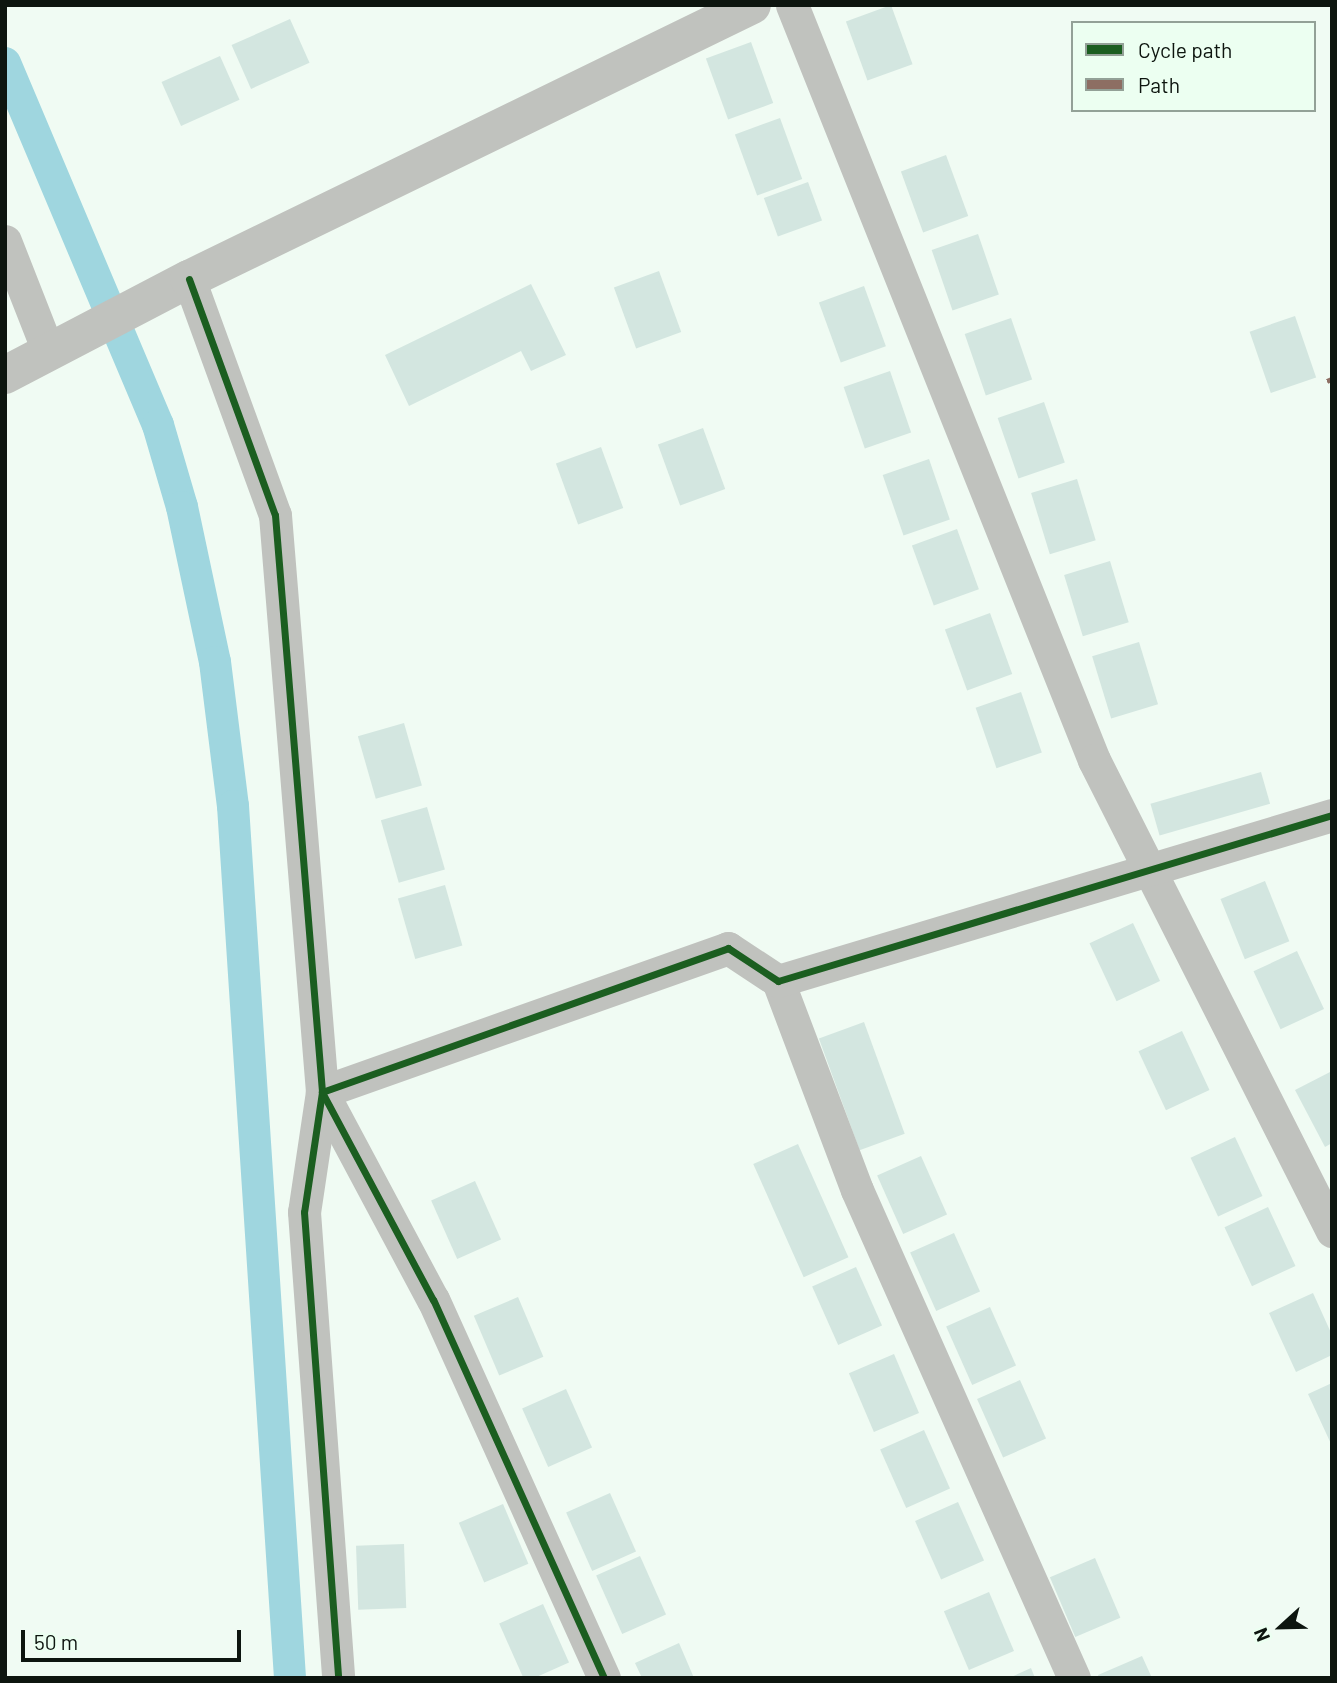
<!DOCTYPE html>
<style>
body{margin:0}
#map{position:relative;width:1337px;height:1683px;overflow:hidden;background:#f0fbf3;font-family:Barlow,sans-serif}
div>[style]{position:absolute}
.canal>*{height:32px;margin:-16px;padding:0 16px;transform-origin:16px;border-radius:16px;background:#9fd6df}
.building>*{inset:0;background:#d3e6e0;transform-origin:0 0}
.minor>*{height:33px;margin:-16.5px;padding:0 16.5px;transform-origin:16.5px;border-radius:16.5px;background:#c0c2be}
.tertiary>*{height:38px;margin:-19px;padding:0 19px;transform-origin:19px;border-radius:19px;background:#c0c2be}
.quiet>*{height:5px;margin-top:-2.5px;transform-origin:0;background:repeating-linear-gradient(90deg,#8d6e63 0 10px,transparent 0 15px)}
.cycleway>*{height:7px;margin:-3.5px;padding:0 3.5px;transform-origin:3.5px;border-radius:3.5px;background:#1b5e20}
span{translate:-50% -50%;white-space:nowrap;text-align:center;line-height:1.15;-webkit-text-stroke:7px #ecfff1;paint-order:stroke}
.frame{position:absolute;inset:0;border:7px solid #0d150f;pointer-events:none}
.legend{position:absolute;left:1071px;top:21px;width:245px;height:91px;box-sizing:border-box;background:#ecfff1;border:2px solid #93a197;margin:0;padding:9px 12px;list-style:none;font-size:21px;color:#0d150f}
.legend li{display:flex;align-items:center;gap:14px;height:35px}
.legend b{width:35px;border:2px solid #93a197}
.north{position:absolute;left:1246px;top:1592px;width:70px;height:70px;-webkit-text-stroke:5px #ecfff1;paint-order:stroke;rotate:248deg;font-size:19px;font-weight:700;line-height:28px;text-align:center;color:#0d150f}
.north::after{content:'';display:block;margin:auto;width:24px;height:32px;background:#0d150f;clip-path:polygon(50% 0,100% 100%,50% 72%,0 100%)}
.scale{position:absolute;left:21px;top:1630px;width:220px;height:32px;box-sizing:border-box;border:4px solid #0d150f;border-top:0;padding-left:9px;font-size:21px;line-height:24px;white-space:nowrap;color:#0d150f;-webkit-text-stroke:5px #ecfff1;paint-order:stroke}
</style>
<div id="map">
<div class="canal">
<div style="left:5px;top:63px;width:393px;rotate:67.1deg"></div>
<div style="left:158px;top:425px;width:85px;rotate:73.7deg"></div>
<div style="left:182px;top:507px;width:158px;rotate:78deg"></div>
<div style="left:215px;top:662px;width:145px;rotate:82.9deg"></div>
<div style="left:233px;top:806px;width:874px;rotate:86.26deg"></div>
</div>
<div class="building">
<div style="left:891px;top:5px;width:63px;height:48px;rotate:70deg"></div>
<div style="left:290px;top:19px;width:48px;height:64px;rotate:66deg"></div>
<div style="left:751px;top:42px;width:65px;height:48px;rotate:70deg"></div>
<div style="left:220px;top:56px;width:48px;height:64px;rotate:66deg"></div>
<div style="left:780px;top:118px;width:65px;height:48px;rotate:70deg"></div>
<div style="left:946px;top:155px;width:65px;height:48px;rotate:70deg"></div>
<div style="left:808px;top:182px;width:41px;height:47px;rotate:70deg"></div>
<div style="left:978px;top:234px;width:64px;height:49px;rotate:71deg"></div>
<div style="left:659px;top:271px;width:65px;height:48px;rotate:70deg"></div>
<div style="clip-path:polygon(531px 284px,566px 355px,531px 371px,521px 351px,409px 406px,385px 355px)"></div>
<div style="left:864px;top:286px;width:64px;height:48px;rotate:70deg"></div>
<div style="left:1295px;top:316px;width:65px;height:48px;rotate:71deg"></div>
<div style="left:1011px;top:318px;width:65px;height:49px;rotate:71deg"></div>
<div style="left:890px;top:371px;width:65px;height:49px;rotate:71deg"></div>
<div style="left:1044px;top:402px;width:64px;height:49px;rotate:71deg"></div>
<div style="left:703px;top:428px;width:65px;height:48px;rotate:70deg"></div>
<div style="left:601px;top:447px;width:65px;height:48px;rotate:70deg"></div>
<div style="left:929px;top:459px;width:64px;height:49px;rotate:71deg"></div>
<div style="left:1077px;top:479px;width:64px;height:48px;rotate:73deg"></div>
<div style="left:957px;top:529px;width:64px;height:48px;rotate:70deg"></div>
<div style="left:1110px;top:561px;width:64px;height:48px;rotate:73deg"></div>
<div style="left:990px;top:613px;width:65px;height:48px;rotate:70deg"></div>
<div style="left:1139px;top:642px;width:65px;height:49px;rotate:73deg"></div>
<div style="left:1021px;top:692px;width:64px;height:48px;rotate:71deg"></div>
<div style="left:404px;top:723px;width:65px;height:48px;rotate:74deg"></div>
<div style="left:1261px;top:772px;width:33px;height:115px;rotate:74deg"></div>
<div style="left:427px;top:807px;width:65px;height:48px;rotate:74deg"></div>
<div style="left:1265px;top:881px;width:65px;height:48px;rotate:68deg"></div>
<div style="left:445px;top:885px;width:63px;height:49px;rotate:74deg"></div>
<div style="left:1133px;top:923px;width:64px;height:48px;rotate:65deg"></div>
<div style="left:1297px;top:951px;width:64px;height:48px;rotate:65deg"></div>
<div style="left:864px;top:1022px;width:119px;height:48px;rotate:70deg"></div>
<div style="left:1182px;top:1031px;width:65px;height:48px;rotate:65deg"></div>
<div style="clip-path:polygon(1332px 1071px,1332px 1143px,1325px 1147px,1295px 1090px)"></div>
<div style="left:1235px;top:1137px;width:65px;height:49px;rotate:65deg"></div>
<div style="left:798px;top:1144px;width:124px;height:49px;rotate:66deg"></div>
<div style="left:921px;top:1156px;width:64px;height:48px;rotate:66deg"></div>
<div style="left:475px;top:1181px;width:64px;height:48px;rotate:66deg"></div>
<div style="left:1268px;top:1207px;width:65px;height:48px;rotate:65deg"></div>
<div style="left:954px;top:1233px;width:64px;height:48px;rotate:66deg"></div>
<div style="left:856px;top:1267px;width:64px;height:48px;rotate:66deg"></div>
<div style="clip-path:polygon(1313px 1293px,1332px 1335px,1332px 1355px,1296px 1372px,1269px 1313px)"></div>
<div style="left:518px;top:1297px;width:65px;height:48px;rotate:67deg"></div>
<div style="left:990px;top:1307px;width:64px;height:48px;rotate:66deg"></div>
<div style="left:894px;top:1354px;width:64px;height:49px;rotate:67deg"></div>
<div style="left:1020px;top:1380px;width:64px;height:47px;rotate:66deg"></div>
<div style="clip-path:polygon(1332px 1383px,1332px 1446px,1308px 1394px)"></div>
<div style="left:566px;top:1389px;width:64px;height:48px;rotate:66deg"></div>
<div style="left:924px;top:1430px;width:64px;height:48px;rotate:66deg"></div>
<div style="left:610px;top:1493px;width:64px;height:48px;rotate:66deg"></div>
<div style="left:958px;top:1502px;width:64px;height:47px;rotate:66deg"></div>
<div style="left:503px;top:1504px;width:65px;height:48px;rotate:67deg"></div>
<div style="left:404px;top:1544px;width:64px;height:48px;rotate:88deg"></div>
<div style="left:640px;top:1556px;width:64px;height:48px;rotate:66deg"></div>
<div style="left:1095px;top:1558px;width:65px;height:49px;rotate:67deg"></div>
<div style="left:989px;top:1592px;width:64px;height:49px;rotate:67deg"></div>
<div style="left:543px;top:1604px;width:64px;height:48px;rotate:66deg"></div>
<div style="clip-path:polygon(679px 1643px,694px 1678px,642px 1678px,635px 1663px)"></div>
<div style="clip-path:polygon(1142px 1656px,1152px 1678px,1099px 1678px,1098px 1675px)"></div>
<div style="clip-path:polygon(1031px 1668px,1035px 1678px,1009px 1678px)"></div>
</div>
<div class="minor">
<div style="left:792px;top:5px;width:813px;rotate:68.2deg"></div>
<div style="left:1094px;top:760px;width:528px;rotate:63.19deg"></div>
<div style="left:5px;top:241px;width:120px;rotate:68.6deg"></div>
<div style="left:189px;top:279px;width:251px;rotate:70deg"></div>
<div style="left:275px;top:515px;width:579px;rotate:85.34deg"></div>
<div style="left:322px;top:1092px;width:121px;rotate:98.5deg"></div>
<div style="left:304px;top:1212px;width:467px;rotate:85.8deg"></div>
<div style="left:778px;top:981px;width:223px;rotate:69.3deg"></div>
<div style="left:857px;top:1190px;width:534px;rotate:66.03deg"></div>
<div style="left:604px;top:1678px;width:415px;rotate:-114.3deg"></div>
<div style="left:433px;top:1300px;width:236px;rotate:-118.1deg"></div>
<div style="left:322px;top:1092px;width:431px;rotate:-19.5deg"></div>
<div style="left:728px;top:948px;width:60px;rotate:33.4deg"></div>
<div style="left:778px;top:981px;width:578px;rotate:-16.68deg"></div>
</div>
<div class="tertiary">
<div style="left:5px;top:375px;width:208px;rotate:-27.6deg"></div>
<div style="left:189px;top:279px;width:626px;rotate:-25.95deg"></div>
</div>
<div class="quiet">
<div style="left:1327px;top:381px;width:5px;rotate:-22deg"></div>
</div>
<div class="cycleway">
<div style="left:189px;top:279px;width:251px;rotate:70deg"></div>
<div style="left:275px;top:515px;width:579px;rotate:85.34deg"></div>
<div style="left:322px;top:1092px;width:121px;rotate:98.5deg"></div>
<div style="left:304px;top:1212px;width:467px;rotate:85.8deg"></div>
<div style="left:604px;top:1678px;width:415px;rotate:-114.3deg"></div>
<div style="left:433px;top:1300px;width:236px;rotate:-118.1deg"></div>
<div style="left:322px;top:1092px;width:431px;rotate:-19.5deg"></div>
<div style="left:728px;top:948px;width:60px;rotate:33.4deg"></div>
<div style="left:778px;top:981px;width:578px;rotate:-16.68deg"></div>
</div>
<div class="frame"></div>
<ul class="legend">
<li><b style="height:9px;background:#1b5e20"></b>Cycle path</li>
<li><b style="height:9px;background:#8d6e63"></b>Path</li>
</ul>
<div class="north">N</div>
<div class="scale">50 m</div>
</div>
